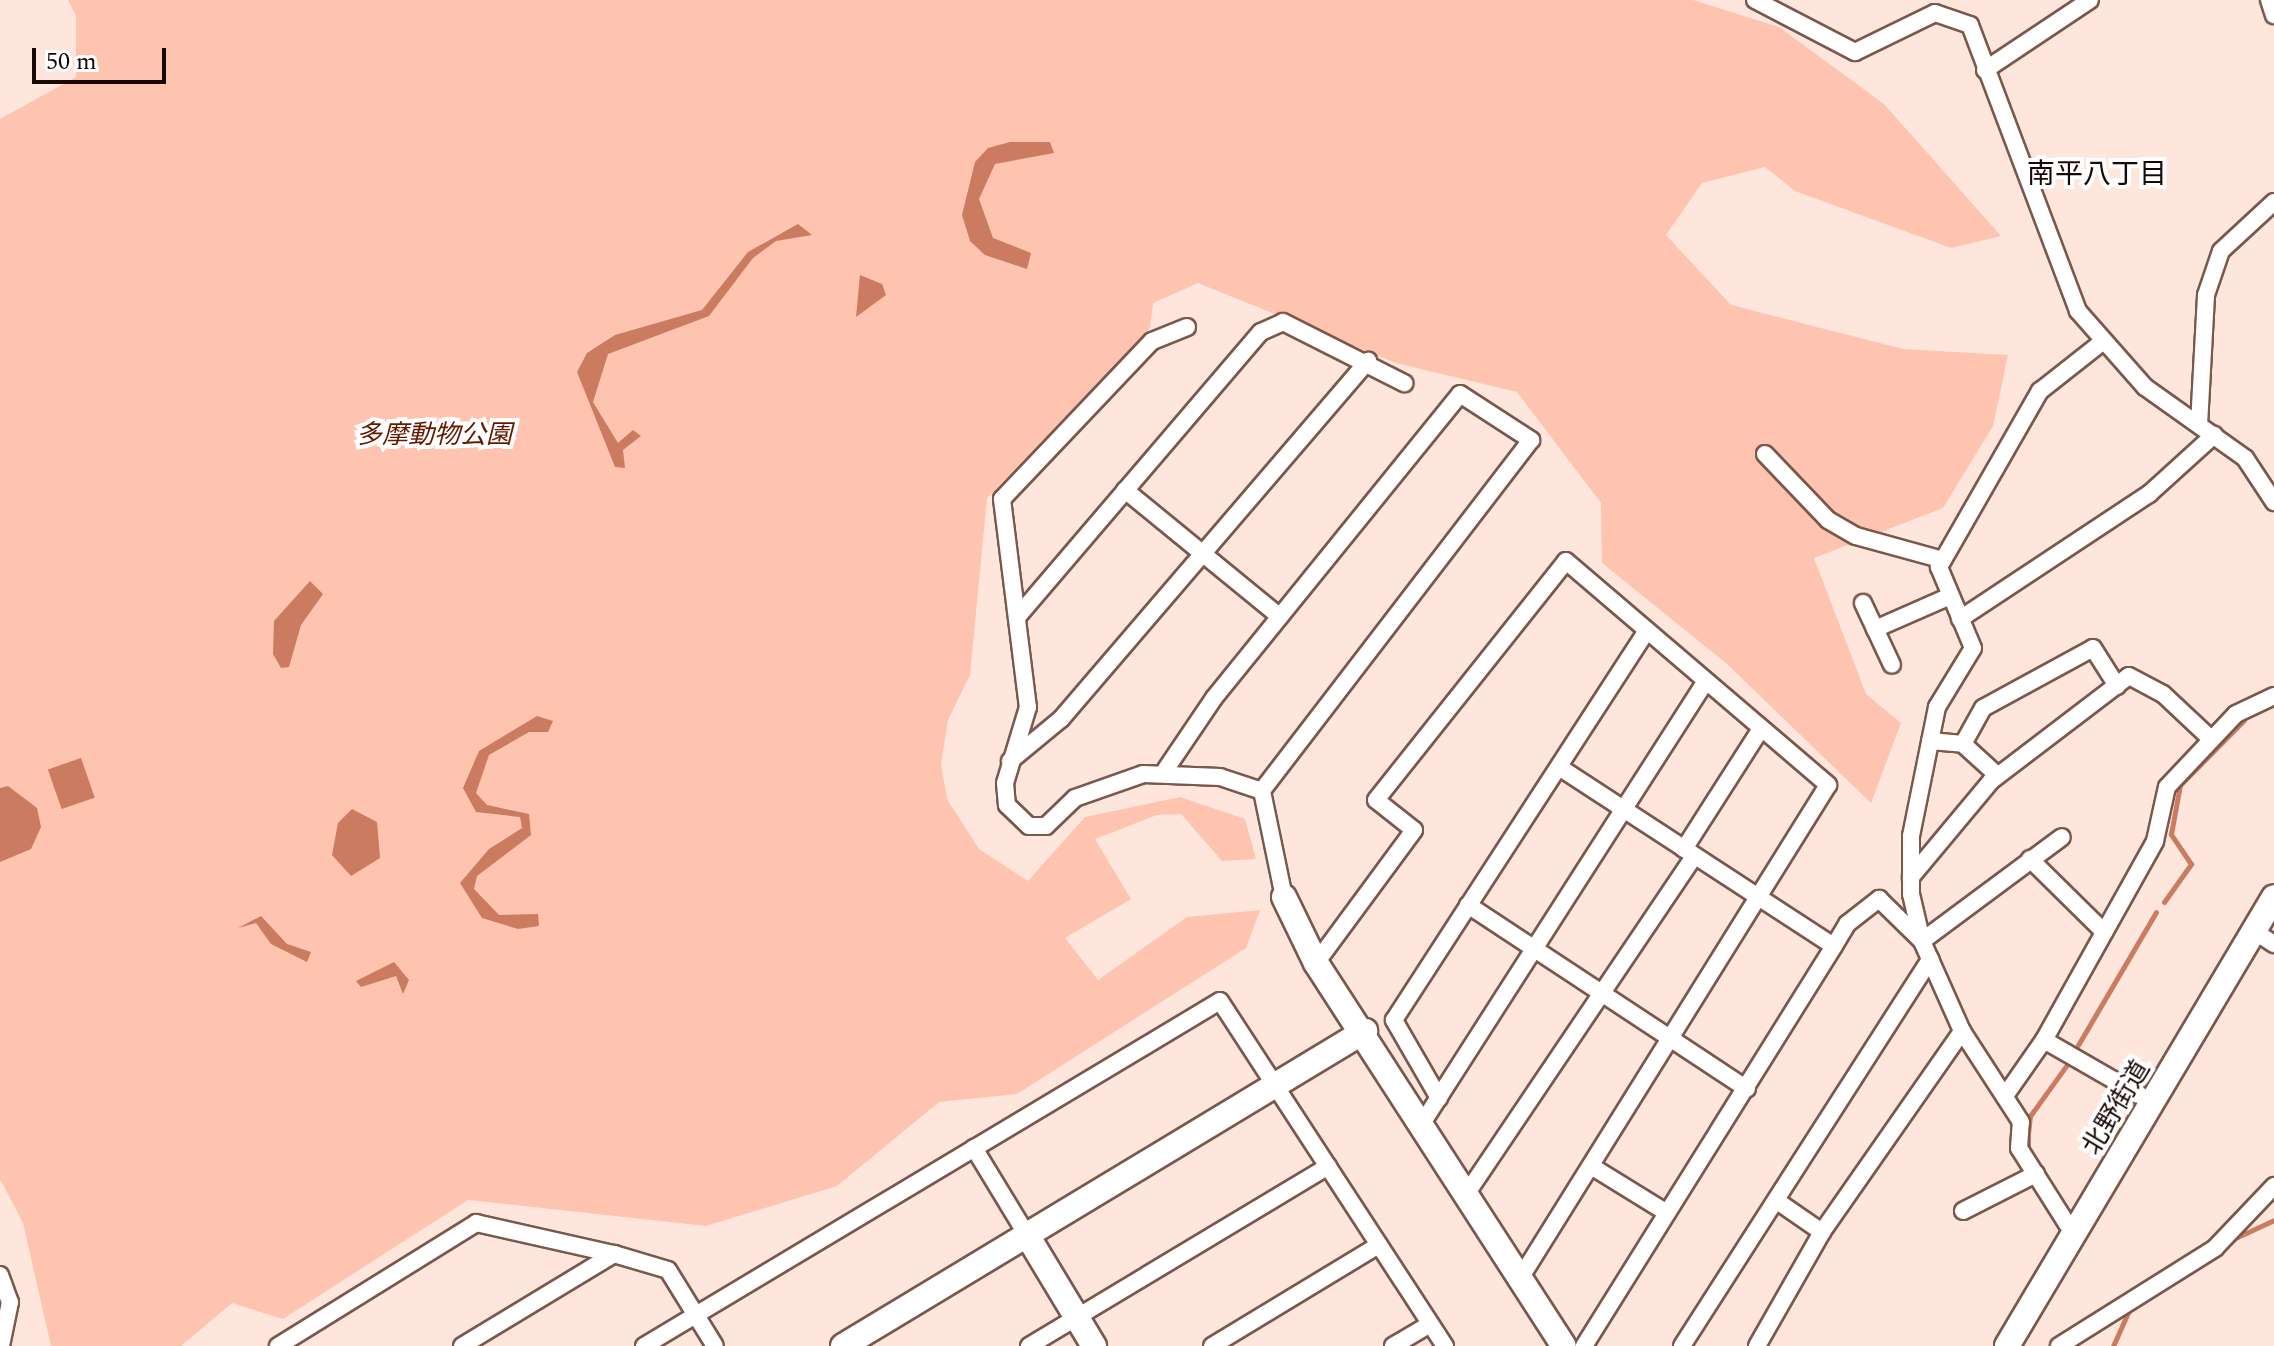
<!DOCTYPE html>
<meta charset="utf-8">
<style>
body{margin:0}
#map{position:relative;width:2274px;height:1346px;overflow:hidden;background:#fee6dd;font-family:Spectral,"Noto Sans JP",serif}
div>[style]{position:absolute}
.green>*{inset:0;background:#ffc4b0}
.water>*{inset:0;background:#ca7b60;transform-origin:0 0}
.stream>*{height:5px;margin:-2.5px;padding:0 2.5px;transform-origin:2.5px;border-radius:2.5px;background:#ca7b60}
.roads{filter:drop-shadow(2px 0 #7a584c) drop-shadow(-2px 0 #7a584c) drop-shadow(0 2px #7a584c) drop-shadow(0 -2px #7a584c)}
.street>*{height:16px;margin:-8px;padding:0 8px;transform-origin:8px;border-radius:8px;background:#fff}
.secondary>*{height:24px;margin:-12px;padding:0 12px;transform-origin:12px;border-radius:12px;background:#fff}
span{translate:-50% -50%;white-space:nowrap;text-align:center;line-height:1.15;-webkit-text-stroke:8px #fff;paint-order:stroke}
.park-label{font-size:26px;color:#611a00;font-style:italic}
.street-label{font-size:26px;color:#160906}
.neighbourhood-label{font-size:28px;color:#160906}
.scale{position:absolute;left:32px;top:48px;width:134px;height:36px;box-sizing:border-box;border:4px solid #160906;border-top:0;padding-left:10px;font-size:24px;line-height:28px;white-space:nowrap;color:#160906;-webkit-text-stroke:6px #fff;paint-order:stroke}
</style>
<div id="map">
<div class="green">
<div style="clip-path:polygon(68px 0,1693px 0,1779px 27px,1884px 104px,2001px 236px,1951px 248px,1795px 191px,1765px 167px,1702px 183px,1666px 235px,1731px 305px,1903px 349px,2008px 355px,1993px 426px,1943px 508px,1814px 558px,1866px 694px,1901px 723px,1871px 803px,1726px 663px,1602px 563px,1601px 503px,1517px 392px,1396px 363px,1198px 283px,1153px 303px,1150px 328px,987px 498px,970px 675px,948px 720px,941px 764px,947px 799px,979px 849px,1028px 881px,1085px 817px,1180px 797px,1245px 819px,1256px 859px,1222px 861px,1181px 814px,1157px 815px,1095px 839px,1131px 899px,1065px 938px,1098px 980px,1187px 917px,1260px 910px,1246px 948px,1017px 1094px,939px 1102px,837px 1186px,706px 1226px,468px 1200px,283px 1319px,232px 1303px,181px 1346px,51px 1346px,23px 1223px,0 1179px,0 119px,76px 77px,76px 16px)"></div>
</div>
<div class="water">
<div style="clip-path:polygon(1010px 142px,1050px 142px,1054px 153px,995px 164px,979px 199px,993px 238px,1031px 253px,1027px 269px,985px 255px,970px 241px,962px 215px,975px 162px,988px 148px)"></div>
<div style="clip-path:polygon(798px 224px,812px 235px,776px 241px,753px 258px,709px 316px,608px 354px,593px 402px,618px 443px,633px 430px,641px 436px,623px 450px,625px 468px,615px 467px,577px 372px,587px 353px,615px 335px,702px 310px,748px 252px)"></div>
<div style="clip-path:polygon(860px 275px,882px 284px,886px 295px,856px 317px)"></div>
<div style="clip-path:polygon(310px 581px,323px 594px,301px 625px,289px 667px,281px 668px,273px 654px,274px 621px)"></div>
<div style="clip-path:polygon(537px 716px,553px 721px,548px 732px,529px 732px,489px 755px,476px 793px,487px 805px,529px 814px,531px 835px,477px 876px,474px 889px,499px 915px,538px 914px,539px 926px,518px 929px,482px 918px,460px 883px,489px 849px,522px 828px,520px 817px,476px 812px,463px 788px,479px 751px)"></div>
<div style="left:81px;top:758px;width:42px;height:35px;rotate:71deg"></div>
<div style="clip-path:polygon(8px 786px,37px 808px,41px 827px,31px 849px,0 862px,0 788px)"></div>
<div style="clip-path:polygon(352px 809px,377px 822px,380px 858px,351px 876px,332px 855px,338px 823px)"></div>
<div style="clip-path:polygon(261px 916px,287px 944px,311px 952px,307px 962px,271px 944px,256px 923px,238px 928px)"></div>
<div style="clip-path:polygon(394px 962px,409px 980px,403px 994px,396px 976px,361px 987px,356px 981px)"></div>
</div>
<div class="stream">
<div style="left:2164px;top:902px;width:47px;rotate:-54.6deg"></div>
<div style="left:2191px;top:864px;width:36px;rotate:-124deg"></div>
<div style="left:2171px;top:834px;width:50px;rotate:-79.6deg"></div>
<div style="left:2180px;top:785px;width:91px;rotate:-45.4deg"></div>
<div style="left:2078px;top:1045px;width:154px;rotate:-59.6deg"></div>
<div style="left:2058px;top:1196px;width:55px;rotate:-123.1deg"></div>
<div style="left:2028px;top:1150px;width:16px;rotate:-90deg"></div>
<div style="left:2028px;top:1134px;width:18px;rotate:-84deg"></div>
<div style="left:2030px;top:1116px;width:67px;rotate:-54.2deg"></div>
<div style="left:2231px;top:1240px;width:47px;rotate:-24.9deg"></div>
<div style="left:2113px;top:1346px;width:42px;rotate:-65.9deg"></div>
</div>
<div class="roads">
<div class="street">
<div style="left:1755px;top:0;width:113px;rotate:27.5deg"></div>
<div style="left:1855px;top:52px;width:89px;rotate:-26deg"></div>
<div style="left:1935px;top:13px;width:37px;rotate:19deg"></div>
<div style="left:1970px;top:25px;width:306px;rotate:69.3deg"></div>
<div style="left:2078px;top:311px;width:101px;rotate:48.6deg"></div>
<div style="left:2145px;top:387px;width:123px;rotate:35.4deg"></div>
<div style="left:2245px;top:458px;width:53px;rotate:56.6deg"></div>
<div style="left:2269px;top:0;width:16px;rotate:72deg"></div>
<div style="left:1985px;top:70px;width:126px;rotate:-33.7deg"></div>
<div style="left:1187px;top:327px;width:38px;rotate:158deg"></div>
<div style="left:1152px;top:341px;width:218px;rotate:133.5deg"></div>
<div style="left:1002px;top:499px;width:210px;rotate:82.9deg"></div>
<div style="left:1028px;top:707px;width:79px;rotate:106.8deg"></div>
<div style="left:1005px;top:783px;width:22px;rotate:85deg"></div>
<div style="left:1007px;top:805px;width:30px;rotate:44deg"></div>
<div style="left:1029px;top:826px;width:17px"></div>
<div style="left:1046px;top:826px;width:40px;rotate:-44deg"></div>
<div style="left:1075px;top:798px;width:72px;rotate:-19.4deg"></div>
<div style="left:1143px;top:774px;width:77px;rotate:2.2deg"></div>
<div style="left:1220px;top:777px;width:44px;rotate:18.4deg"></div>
<div style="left:1262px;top:791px;width:108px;rotate:78.3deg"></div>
<div style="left:2199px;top:425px;width:130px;rotate:-86.9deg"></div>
<div style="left:2206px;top:295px;width:46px;rotate:-71.2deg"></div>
<div style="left:2221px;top:251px;width:72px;rotate:-42.8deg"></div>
<div style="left:1765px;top:454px;width:91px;rotate:46.3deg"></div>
<div style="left:1828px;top:520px;width:32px;rotate:30deg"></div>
<div style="left:1856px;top:536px;width:90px;rotate:15.4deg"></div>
<div style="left:1125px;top:490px;width:200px;rotate:39.3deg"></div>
<div style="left:1863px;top:603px;width:68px;rotate:64.9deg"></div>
<div style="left:1019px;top:615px;width:372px;rotate:-49.5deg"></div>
<div style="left:1261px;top:332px;width:24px;rotate:-24deg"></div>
<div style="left:1283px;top:322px;width:136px;rotate:26.8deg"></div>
<div style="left:1960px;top:619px;width:227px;rotate:-33.5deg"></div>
<div style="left:2149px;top:494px;width:88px;rotate:-42.2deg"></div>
<div style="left:1875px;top:629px;width:82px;rotate:-23.7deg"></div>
<div style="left:1930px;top:741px;width:33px;rotate:5deg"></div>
<div style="left:1963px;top:744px;width:47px;rotate:42.4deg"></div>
<div style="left:1963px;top:744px;width:41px;rotate:-60.9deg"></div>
<div style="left:1983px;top:708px;width:125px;rotate:-28.6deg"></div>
<div style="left:2093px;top:648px;width:45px;rotate:57.7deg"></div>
<div style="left:1010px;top:761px;width:66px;rotate:-39.5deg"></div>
<div style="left:1061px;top:719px;width:472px;rotate:-49.4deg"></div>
<div style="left:1559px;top:767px;width:328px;rotate:33.1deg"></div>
<div style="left:1834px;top:946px;width:472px;rotate:122deg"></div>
<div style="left:1166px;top:769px;width:86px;rotate:-55.9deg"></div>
<div style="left:1214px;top:698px;width:391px;rotate:-51deg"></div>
<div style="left:1460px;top:394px;width:85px;rotate:32.9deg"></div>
<div style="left:1531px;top:440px;width:442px;rotate:127.5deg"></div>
<div style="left:1684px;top:849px;width:141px;rotate:-57.4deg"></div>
<div style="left:2030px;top:859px;width:104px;rotate:44.6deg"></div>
<div style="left:1911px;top:877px;width:125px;rotate:-50.2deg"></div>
<div style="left:1991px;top:781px;width:173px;rotate:-37.3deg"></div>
<div style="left:2129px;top:676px;width:38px;rotate:28deg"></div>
<div style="left:2163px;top:694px;width:66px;rotate:43.2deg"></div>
<div style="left:1468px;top:905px;width:334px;rotate:33.4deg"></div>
<div style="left:2254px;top:931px;width:24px;rotate:33deg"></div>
<div style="left:1834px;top:946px;width:26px;rotate:-59deg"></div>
<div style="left:1847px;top:924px;width:41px;rotate:-38deg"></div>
<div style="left:1879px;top:899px;width:60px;rotate:44.3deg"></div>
<div style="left:1922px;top:941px;width:174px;rotate:-36.6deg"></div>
<div style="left:1316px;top:963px;width:165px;rotate:-53.6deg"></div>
<div style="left:1414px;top:830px;width:48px;rotate:-141.7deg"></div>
<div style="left:1376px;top:800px;width:305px;rotate:-51.5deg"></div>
<div style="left:1566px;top:561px;width:345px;rotate:40.5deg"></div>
<div style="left:1828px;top:785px;width:580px;rotate:121.96deg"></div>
<div style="left:2044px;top:1040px;width:125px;rotate:29.9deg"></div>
<div style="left:2007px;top:1093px;width:65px;rotate:-55.1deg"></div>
<div style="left:2044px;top:1040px;width:228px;rotate:-60.8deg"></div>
<div style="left:2155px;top:841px;width:55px;rotate:-77.5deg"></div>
<div style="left:2167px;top:787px;width:100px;rotate:-46.6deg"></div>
<div style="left:2236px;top:714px;width:42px;rotate:-25.3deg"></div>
<div style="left:1439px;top:1098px;width:90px;rotate:-120deg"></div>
<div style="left:1394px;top:1020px;width:459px;rotate:-57deg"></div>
<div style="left:1423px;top:1122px;width:520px;rotate:-57.32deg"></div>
<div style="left:974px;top:1148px;width:102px;rotate:58.7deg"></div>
<div style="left:1591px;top:1166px;width:89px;rotate:31.7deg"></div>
<div style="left:1467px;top:1193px;width:406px;rotate:-56deg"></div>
<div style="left:1777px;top:1201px;width:55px;rotate:34.6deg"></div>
<div style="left:1963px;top:1211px;width:82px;rotate:-26.9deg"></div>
<div style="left:2074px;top:1235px;width:103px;rotate:-122.3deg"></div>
<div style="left:2019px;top:1148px;width:26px;rotate:-86deg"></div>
<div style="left:2021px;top:1122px;width:108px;rotate:-123deg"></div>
<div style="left:1962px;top:1031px;width:98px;rotate:-114deg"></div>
<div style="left:1922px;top:941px;width:48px;rotate:-103.2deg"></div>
<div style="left:1911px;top:894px;width:58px;rotate:-90deg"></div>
<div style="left:1911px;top:836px;width:132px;rotate:-78.6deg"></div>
<div style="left:1937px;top:707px;width:69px;rotate:-58.6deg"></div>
<div style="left:1973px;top:648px;width:88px;rotate:-112.8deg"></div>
<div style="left:1939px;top:567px;width:203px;rotate:-60.2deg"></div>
<div style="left:2040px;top:391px;width:78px;rotate:-38.2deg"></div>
<div style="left:0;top:1275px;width:29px;rotate:70deg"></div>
<div style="left:10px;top:1302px;width:45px;rotate:101.6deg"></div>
<div style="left:278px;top:1346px;width:233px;rotate:-31.8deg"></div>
<div style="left:476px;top:1223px;width:141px;rotate:12.7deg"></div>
<div style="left:462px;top:1346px;width:178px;rotate:-31.2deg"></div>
<div style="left:614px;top:1254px;width:56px;rotate:16.5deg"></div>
<div style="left:668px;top:1270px;width:89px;rotate:58.3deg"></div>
<div style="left:644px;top:1346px;width:671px;rotate:-30.92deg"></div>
<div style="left:1220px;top:1001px;width:412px;rotate:56.9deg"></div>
<div style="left:1029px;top:1346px;width:349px;rotate:-31deg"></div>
<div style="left:1212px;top:1346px;width:195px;rotate:-31.2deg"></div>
<div style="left:1393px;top:1346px;width:43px;rotate:-30.7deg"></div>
<div style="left:1682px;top:1346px;width:460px;rotate:-57.3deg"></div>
<div style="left:1757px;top:1346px;width:131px;rotate:-60.3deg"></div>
<div style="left:1822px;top:1232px;width:245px;rotate:-55.1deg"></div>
<div style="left:2059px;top:1346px;width:184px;rotate:-32.1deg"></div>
<div style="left:2215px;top:1248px;width:86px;rotate:-46.4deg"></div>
</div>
<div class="secondary">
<div style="left:1284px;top:897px;width:73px;rotate:64.1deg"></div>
<div style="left:1316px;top:963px;width:456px;rotate:57.1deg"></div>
<div style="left:1027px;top:1235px;width:130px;rotate:58.9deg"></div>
<div style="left:843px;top:1346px;width:610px;rotate:-31.11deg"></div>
<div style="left:2007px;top:1346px;width:522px;rotate:-59.26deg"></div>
</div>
</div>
<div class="park-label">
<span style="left:434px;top:436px">多摩動物公園</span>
</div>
<div class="street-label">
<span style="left:2117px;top:1108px;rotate:-59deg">北野街道</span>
</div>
<div class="neighbourhood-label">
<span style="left:2097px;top:175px">南平八丁目</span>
</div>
<div class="scale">50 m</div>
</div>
